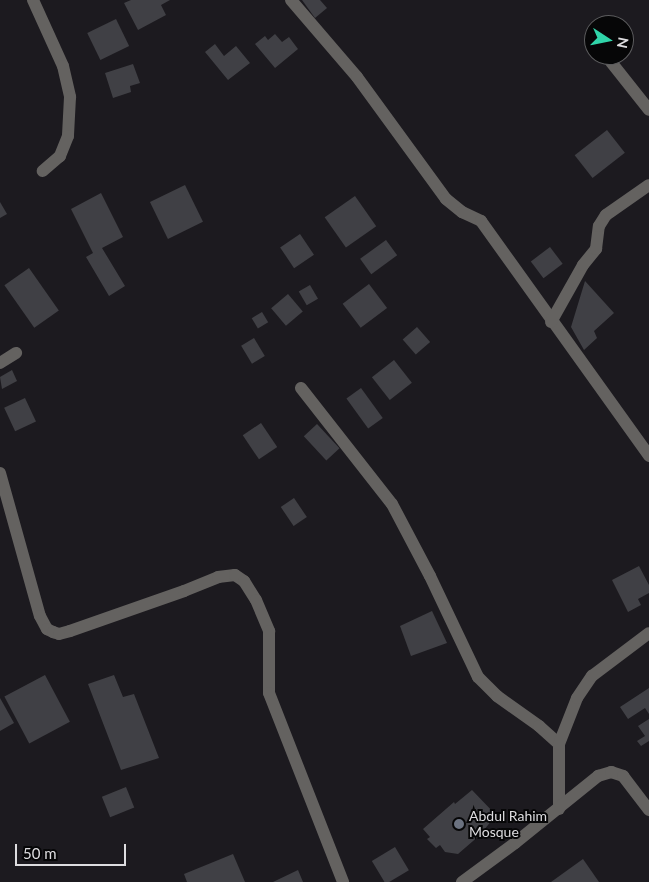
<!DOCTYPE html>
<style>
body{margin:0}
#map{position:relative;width:649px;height:882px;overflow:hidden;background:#1c1a1f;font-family:Lato,sans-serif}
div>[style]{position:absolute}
.building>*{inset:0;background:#404045;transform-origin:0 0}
.minor>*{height:12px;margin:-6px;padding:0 6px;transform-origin:6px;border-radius:6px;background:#646260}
.dots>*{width:14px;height:14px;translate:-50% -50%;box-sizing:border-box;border:2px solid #060607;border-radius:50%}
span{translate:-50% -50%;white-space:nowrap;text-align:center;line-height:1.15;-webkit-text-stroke:4px #060607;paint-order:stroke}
.poi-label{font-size:14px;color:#dedde0}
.left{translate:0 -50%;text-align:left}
.north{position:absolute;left:584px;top:15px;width:50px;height:50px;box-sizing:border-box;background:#060607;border:1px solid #5c5c5e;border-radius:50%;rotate:101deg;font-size:14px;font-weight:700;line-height:20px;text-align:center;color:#dedde0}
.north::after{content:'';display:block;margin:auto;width:18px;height:22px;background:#30d4a9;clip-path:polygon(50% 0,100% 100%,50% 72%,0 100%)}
.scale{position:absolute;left:15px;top:844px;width:111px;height:22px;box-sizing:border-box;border:2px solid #dedde0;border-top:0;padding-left:6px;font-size:15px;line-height:18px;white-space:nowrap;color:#dedde0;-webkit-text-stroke:4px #060607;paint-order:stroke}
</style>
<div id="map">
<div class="building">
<div style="clip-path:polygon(131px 0,170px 0,161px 5px,166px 15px,138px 30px,124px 3px)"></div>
<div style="clip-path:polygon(302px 0,320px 0,327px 8px,315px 18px)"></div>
<div style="left:116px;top:19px;width:30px;height:32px;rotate:64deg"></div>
<div style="clip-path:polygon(275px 34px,282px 42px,289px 37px,298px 49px,275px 68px,255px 44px,265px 36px,268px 40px)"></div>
<div style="clip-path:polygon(215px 44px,224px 56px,236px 46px,250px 63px,228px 80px,205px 52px)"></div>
<div style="clip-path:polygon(133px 64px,140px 83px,130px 86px,131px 92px,113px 98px,105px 73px)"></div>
<div style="left:607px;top:130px;width:29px;height:41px;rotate:52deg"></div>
<div style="left:185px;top:185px;width:41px;height:39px;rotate:64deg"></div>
<div style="clip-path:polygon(101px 193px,123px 237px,102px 248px,125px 286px,109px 296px,86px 257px,93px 253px,71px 209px)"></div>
<div style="left:355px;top:196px;width:37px;height:37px;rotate:55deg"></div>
<div style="clip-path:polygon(0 202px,7px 214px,0 218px)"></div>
<div style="left:300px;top:234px;width:25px;height:24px;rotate:56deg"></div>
<div style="left:386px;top:240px;width:19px;height:32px;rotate:54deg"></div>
<div style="left:550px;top:247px;width:21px;height:24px;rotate:53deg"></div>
<div style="left:29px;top:268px;width:52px;height:30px;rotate:55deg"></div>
<div style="clip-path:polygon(585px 281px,614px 313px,594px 331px,597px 338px,584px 350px,571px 327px)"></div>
<div style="left:369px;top:284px;width:30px;height:33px;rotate:53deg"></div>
<div style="left:310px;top:285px;width:16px;height:13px;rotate:60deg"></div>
<div style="left:288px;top:294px;width:23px;height:22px;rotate:50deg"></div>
<div style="left:262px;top:312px;width:12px;height:12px;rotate:59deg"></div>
<div style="left:417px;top:327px;width:20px;height:19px;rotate:49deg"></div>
<div style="left:254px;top:338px;width:21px;height:15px;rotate:59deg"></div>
<div style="left:394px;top:360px;width:29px;height:28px;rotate:52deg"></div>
<div style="clip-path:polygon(12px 370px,17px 381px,2px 389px,0 377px)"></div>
<div style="left:361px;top:388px;width:37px;height:18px;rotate:54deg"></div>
<div style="left:25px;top:398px;width:26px;height:23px;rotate:65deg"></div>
<div style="left:261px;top:423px;width:29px;height:22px;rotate:56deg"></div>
<div style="left:317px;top:424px;width:33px;height:18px;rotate:47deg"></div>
<div style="left:294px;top:498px;width:23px;height:16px;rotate:56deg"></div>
<div style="clip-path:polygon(639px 566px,649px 585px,649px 593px,638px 599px,641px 605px,628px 612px,612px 580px)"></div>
<div style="clip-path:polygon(432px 611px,447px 643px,411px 656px,400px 626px)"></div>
<div style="left:45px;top:675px;width:53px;height:46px;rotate:62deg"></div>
<div style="clip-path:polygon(114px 675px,123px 697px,134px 694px,159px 758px,121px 770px,88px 684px)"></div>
<div style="clip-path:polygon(649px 688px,649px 714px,645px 708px,628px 719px,620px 707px)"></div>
<div style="clip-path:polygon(0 698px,14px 723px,0 731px)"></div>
<div style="clip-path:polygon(649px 719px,649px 741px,641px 746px,637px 741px,645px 736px,638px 726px)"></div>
<div style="left:126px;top:787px;width:22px;height:26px;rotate:68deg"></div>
<div style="clip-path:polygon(472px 790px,496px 815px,480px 835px,458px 854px,445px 852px,440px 845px,436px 848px,427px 839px,430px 837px,423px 829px,454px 802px,455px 804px)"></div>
<div style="left:395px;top:847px;width:27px;height:27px;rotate:59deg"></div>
<div style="clip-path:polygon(233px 854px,245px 882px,187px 882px,184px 874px)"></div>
<div style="clip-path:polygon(583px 859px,599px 882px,551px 882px)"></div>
<div style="clip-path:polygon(298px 870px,303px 882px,273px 882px)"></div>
</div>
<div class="minor">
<div style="left:33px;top:0;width:72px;rotate:65.6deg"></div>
<div style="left:63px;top:66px;width:32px;rotate:77deg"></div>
<div style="left:70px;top:97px;width:39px;rotate:93deg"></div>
<div style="left:68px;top:136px;width:22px;rotate:112deg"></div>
<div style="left:60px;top:156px;width:23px;rotate:139deg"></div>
<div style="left:291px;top:0;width:101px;rotate:49.4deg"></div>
<div style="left:357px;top:77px;width:151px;rotate:53.9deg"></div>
<div style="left:446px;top:199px;width:21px;rotate:39deg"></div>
<div style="left:462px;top:212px;width:21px;rotate:25deg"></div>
<div style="left:481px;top:221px;width:289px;rotate:54.4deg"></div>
<div style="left:611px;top:62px;width:61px;rotate:51.6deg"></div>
<div style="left:551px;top:322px;width:65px;rotate:-60.7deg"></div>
<div style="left:583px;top:265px;width:21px;rotate:-51deg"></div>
<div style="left:596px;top:249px;width:23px;rotate:-83deg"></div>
<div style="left:599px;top:226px;width:13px;rotate:-58deg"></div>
<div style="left:606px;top:215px;width:52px;rotate:-34.9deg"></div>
<div style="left:0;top:363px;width:19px;rotate:-32deg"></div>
<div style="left:301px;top:388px;width:147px;rotate:51.9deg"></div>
<div style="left:392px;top:504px;width:81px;rotate:62.2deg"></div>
<div style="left:430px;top:576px;width:112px;rotate:64.6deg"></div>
<div style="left:478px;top:677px;width:27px;rotate:45deg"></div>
<div style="left:497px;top:696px;width:52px;rotate:35.5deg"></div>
<div style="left:539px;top:726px;width:27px;rotate:42deg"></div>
<div style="left:0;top:473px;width:148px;rotate:74.4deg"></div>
<div style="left:40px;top:616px;width:15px;rotate:62deg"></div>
<div style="left:47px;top:629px;width:7px;rotate:27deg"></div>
<div style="left:53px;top:632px;width:6px;rotate:18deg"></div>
<div style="left:59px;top:634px;width:11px;rotate:-15deg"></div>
<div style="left:70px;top:631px;width:121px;rotate:-19.3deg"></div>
<div style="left:184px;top:591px;width:37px;rotate:-22deg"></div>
<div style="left:218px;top:577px;width:17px;rotate:-7deg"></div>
<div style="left:235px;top:575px;width:11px;rotate:34deg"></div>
<div style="left:244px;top:581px;width:22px;rotate:58deg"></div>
<div style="left:256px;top:600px;width:34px;rotate:67deg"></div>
<div style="left:269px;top:631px;width:62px;rotate:90deg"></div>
<div style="left:269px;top:693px;width:203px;rotate:68.6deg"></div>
<div style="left:559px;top:809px;width:65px;rotate:-90deg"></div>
<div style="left:559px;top:744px;width:49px;rotate:-68.6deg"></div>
<div style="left:577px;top:698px;width:27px;rotate:-56deg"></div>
<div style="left:592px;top:676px;width:71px;rotate:-37deg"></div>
<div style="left:462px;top:882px;width:66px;rotate:-36.3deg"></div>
<div style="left:515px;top:843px;width:107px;rotate:-38.9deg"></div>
<div style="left:598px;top:776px;width:14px;rotate:-17deg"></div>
<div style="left:611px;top:772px;width:13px;rotate:18deg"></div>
<div style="left:623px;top:776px;width:43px;rotate:52.6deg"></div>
</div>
<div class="dots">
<div style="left:459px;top:824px;background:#6b7280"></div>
</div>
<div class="poi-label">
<span class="left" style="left:469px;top:824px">Abdul Rahim<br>Mosque</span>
</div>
<div class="north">N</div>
<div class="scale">50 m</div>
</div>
